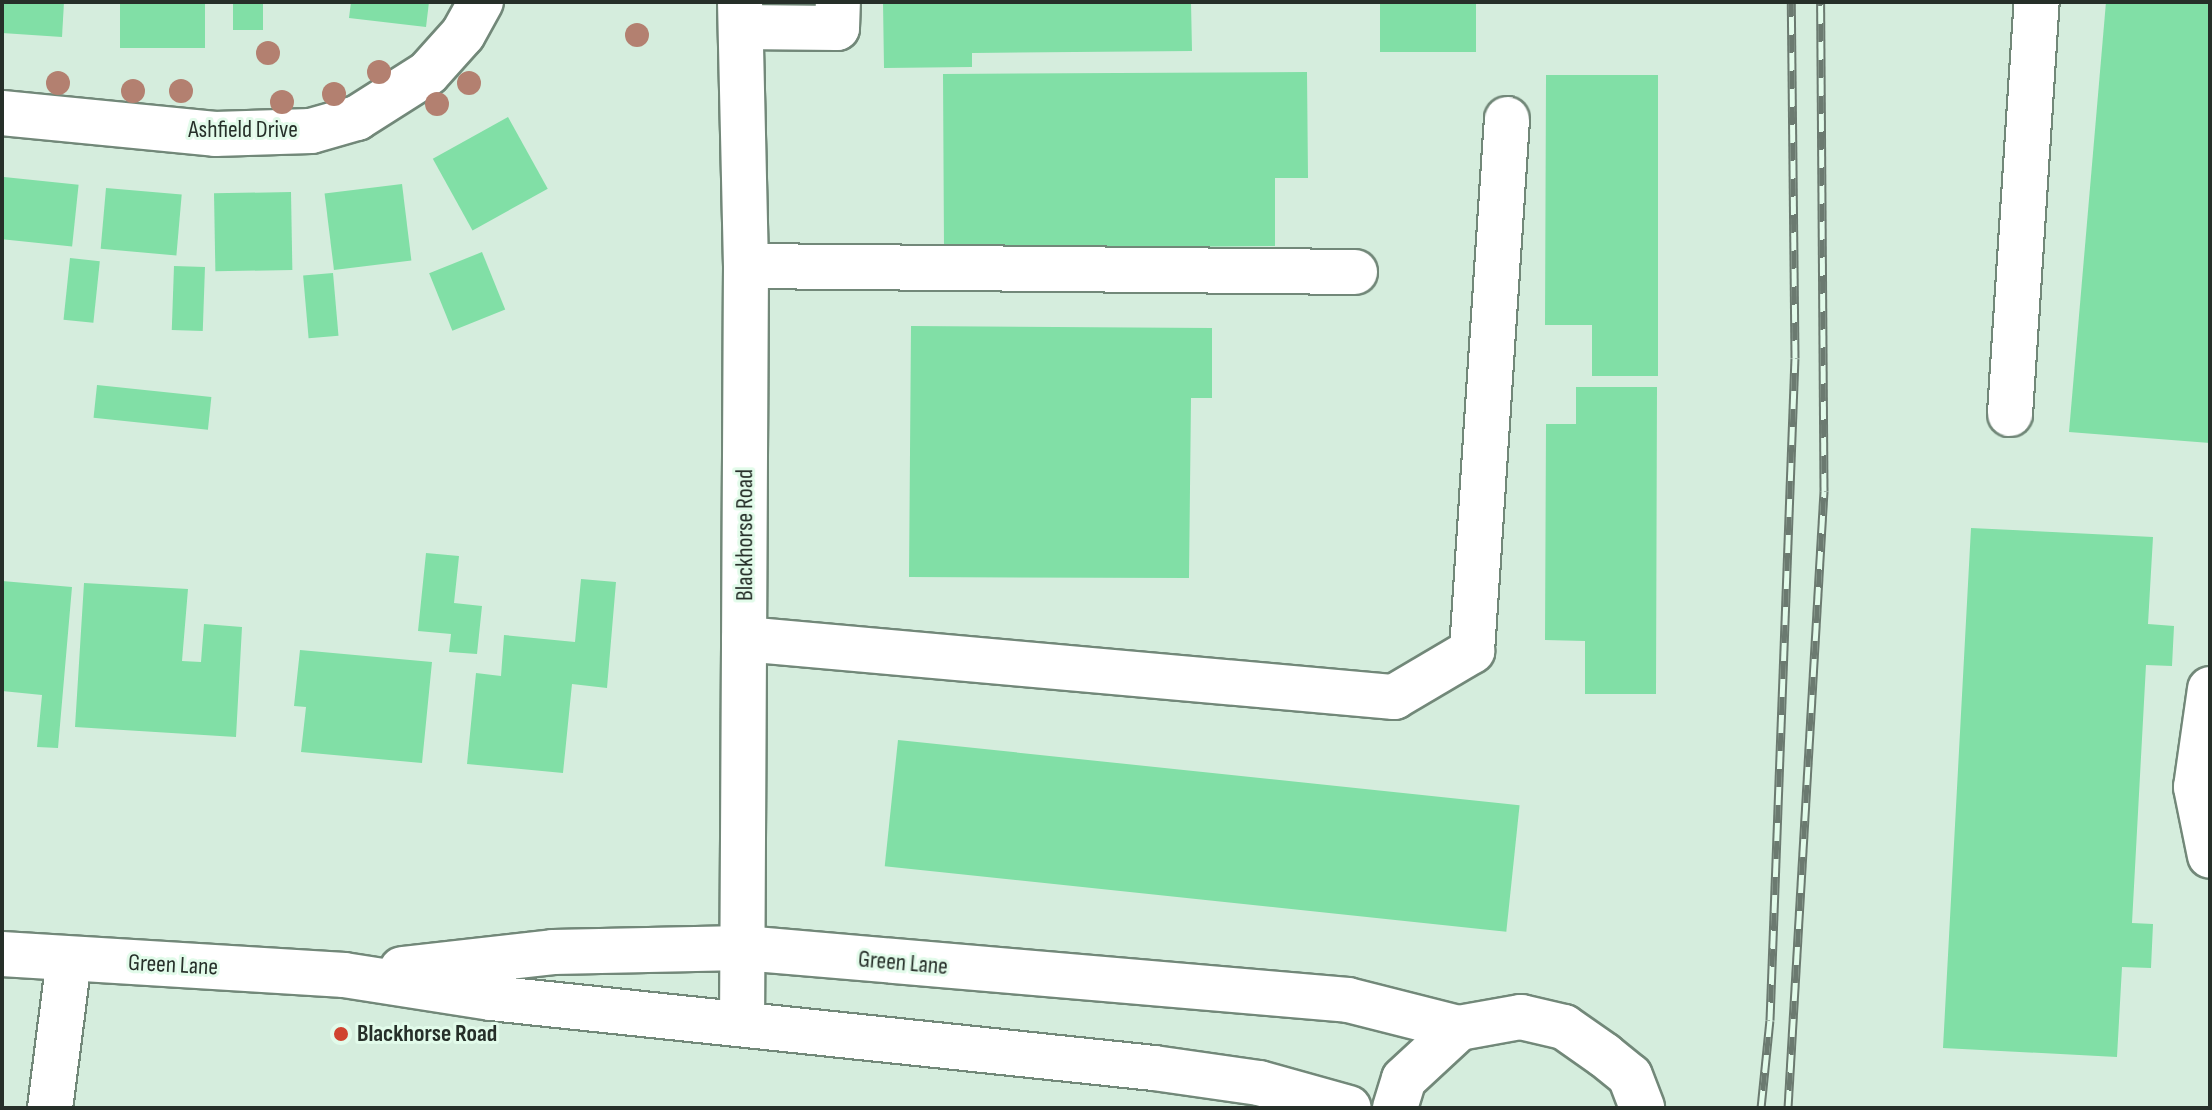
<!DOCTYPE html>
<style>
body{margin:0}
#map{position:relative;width:2212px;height:1110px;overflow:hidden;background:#d5eddd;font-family:"Sofia Sans Condensed",sans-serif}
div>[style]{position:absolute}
.building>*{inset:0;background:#81dfa6;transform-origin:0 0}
.roads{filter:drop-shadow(2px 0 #728879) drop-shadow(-2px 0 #728879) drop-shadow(0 2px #728879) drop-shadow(0 -2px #728879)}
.minor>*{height:44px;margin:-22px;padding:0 22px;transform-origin:22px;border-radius:22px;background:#fff}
.rail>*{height:9px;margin-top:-4.5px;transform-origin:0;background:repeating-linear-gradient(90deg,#e2fbea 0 18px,#6b7a70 0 36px);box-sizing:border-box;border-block:2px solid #6b7a70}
.trees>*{width:24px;height:24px;margin:-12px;border-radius:50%;background:#b38070}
.dots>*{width:22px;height:22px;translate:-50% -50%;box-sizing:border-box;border:4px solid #e2fbea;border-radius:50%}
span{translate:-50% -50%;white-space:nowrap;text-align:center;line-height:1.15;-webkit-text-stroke:6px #e2fbea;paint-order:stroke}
.street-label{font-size:24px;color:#262f29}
.poi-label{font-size:24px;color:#262f29;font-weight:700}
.left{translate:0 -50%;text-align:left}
.frame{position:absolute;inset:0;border:4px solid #262f29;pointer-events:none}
</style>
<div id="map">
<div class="building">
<div style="clip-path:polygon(2px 2px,64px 2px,62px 37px,2px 33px)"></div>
<div style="left:120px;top:2px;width:85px;height:46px"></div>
<div style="left:233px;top:2px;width:30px;height:28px"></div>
<div style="clip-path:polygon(351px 2px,429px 2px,426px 27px,349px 18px)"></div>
<div style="clip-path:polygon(883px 2px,1191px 2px,1192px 51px,972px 53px,972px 67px,884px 68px)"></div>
<div style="left:1380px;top:2px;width:96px;height:50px"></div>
<div style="clip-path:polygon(2106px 2px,2210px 2px,2210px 443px,2069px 432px)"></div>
<div style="clip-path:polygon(1307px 72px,1308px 178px,1275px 178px,1275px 246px,944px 249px,943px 74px)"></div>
<div style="clip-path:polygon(1546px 75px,1658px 75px,1658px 376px,1592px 376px,1592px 325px,1545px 325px)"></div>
<div style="left:508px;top:117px;width:82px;height:86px;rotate:61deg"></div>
<div style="left:4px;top:177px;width:75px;height:62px;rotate:6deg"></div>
<div style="left:402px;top:184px;width:77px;height:78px;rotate:83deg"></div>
<div style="left:106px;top:188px;width:76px;height:61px;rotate:5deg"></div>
<div style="left:291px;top:192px;width:78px;height:77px;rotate:89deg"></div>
<div style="left:482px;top:252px;width:62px;height:57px;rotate:68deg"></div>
<div style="left:70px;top:258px;width:30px;height:62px;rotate:6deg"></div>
<div style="left:174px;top:266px;width:31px;height:64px;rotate:2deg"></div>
<div style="left:333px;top:273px;width:63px;height:30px;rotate:85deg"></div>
<div style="clip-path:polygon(911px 326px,1212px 328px,1212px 398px,1191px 398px,1189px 578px,909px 577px)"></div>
<div style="left:97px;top:385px;width:115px;height:33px;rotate:6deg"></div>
<div style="clip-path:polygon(1576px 387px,1657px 387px,1656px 694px,1585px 694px,1585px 641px,1545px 640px,1546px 424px,1576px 424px)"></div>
<div style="clip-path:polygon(1971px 528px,2153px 537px,2148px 624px,2174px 626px,2172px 666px,2146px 665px,2132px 923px,2153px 924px,2151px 968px,2122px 967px,2117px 1057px,1943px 1048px)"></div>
<div style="clip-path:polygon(426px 553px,459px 556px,454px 603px,482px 606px,477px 654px,449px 652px,451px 634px,418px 631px)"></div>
<div style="clip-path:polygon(581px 579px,616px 582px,607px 688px,572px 684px,563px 773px,467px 764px,476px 673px,501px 676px,504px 635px,575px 642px)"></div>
<div style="clip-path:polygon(2px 581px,72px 587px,58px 748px,37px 747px,42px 695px,2px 691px)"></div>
<div style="clip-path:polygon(84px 583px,188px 589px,182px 661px,201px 662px,204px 624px,242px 627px,236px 737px,75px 727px)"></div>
<div style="clip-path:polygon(300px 650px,432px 662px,422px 763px,301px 752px,306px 707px,294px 706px)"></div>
<div style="left:898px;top:740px;width:625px;height:127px;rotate:6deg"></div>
</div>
<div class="roads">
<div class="minor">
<div style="left:740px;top:2px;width:264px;rotate:88.7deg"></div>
<div style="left:746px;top:266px;width:755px;rotate:90.3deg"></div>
<div style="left:741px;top:27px;width:96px;rotate:0.6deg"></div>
<div style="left:837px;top:28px;width:26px;rotate:-88deg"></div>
<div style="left:2px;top:113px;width:214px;rotate:5.6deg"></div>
<div style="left:215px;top:134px;width:96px;rotate:-1.8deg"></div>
<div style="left:311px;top:131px;width:48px;rotate:-15.8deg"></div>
<div style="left:357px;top:118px;width:84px;rotate:-32.4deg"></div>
<div style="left:428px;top:73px;width:52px;rotate:-48.1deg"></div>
<div style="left:463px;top:34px;width:37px;rotate:-61deg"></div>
<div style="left:746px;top:266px;width:609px;rotate:0.56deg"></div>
<div style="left:2010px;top:414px;width:413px;rotate:-86.3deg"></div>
<div style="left:744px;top:639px;width:653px;rotate:5.1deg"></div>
<div style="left:1394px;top:697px;width:91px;rotate:-30.5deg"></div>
<div style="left:1472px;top:651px;width:533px;rotate:-86.24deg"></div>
<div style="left:2210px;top:689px;width:99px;rotate:98.1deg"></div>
<div style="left:2196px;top:787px;width:70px;rotate:78.5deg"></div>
<div style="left:2px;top:954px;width:343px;rotate:3.5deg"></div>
<div style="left:344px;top:975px;width:149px;rotate:8.9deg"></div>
<div style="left:491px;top:998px;width:667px;rotate:6.03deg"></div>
<div style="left:1154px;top:1068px;width:106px;rotate:8.1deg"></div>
<div style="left:1259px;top:1083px;width:93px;rotate:15.5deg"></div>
<div style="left:402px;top:969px;width:152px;rotate:-6.4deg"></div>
<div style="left:553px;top:952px;width:190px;rotate:-1.2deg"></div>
<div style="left:743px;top:948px;width:607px;rotate:4.91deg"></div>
<div style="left:1348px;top:1000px;width:114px;rotate:14.2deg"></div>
<div style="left:50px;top:1108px;width:150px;rotate:-82.7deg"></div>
<div style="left:1395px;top:1108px;width:30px;rotate:-73deg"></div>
<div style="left:1404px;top:1079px;width:75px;rotate:-42.8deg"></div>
<div style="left:1459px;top:1028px;width:63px;rotate:-10.1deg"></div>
<div style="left:1521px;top:1017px;width:44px;rotate:13.1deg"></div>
<div style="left:1564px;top:1027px;width:49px;rotate:35deg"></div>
<div style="left:1604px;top:1055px;width:33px;rotate:39deg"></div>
<div style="left:1630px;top:1076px;width:34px;rotate:69deg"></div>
</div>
</div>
<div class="rail">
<div style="left:1761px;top:1108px;width:88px;rotate:-84.2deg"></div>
<div style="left:1770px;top:1020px;width:662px;rotate:-87.84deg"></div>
<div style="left:1795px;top:358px;width:356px;rotate:-90.6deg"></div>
<div style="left:1788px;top:1108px;width:618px;rotate:-86.66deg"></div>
<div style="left:1824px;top:491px;width:489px;rotate:-90.4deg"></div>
</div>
<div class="trees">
<div style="left:637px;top:35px"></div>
<div style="left:268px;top:53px"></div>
<div style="left:379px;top:72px"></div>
<div style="left:58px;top:83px"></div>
<div style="left:469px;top:83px"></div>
<div style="left:133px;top:91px"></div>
<div style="left:181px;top:91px"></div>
<div style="left:334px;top:94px"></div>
<div style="left:282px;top:102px"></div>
<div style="left:437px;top:104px"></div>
</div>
<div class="dots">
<div style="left:341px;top:1034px;background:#d0442f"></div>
</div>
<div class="street-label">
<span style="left:243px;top:130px">Ashfield Drive</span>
<span style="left:745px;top:535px;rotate:-90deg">Blackhorse Road</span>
<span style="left:903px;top:963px;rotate:5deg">Green Lane</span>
<span style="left:173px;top:965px;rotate:3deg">Green Lane</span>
</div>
<div class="poi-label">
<span class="left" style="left:357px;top:1034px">Blackhorse Road</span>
</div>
<div class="frame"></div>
</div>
